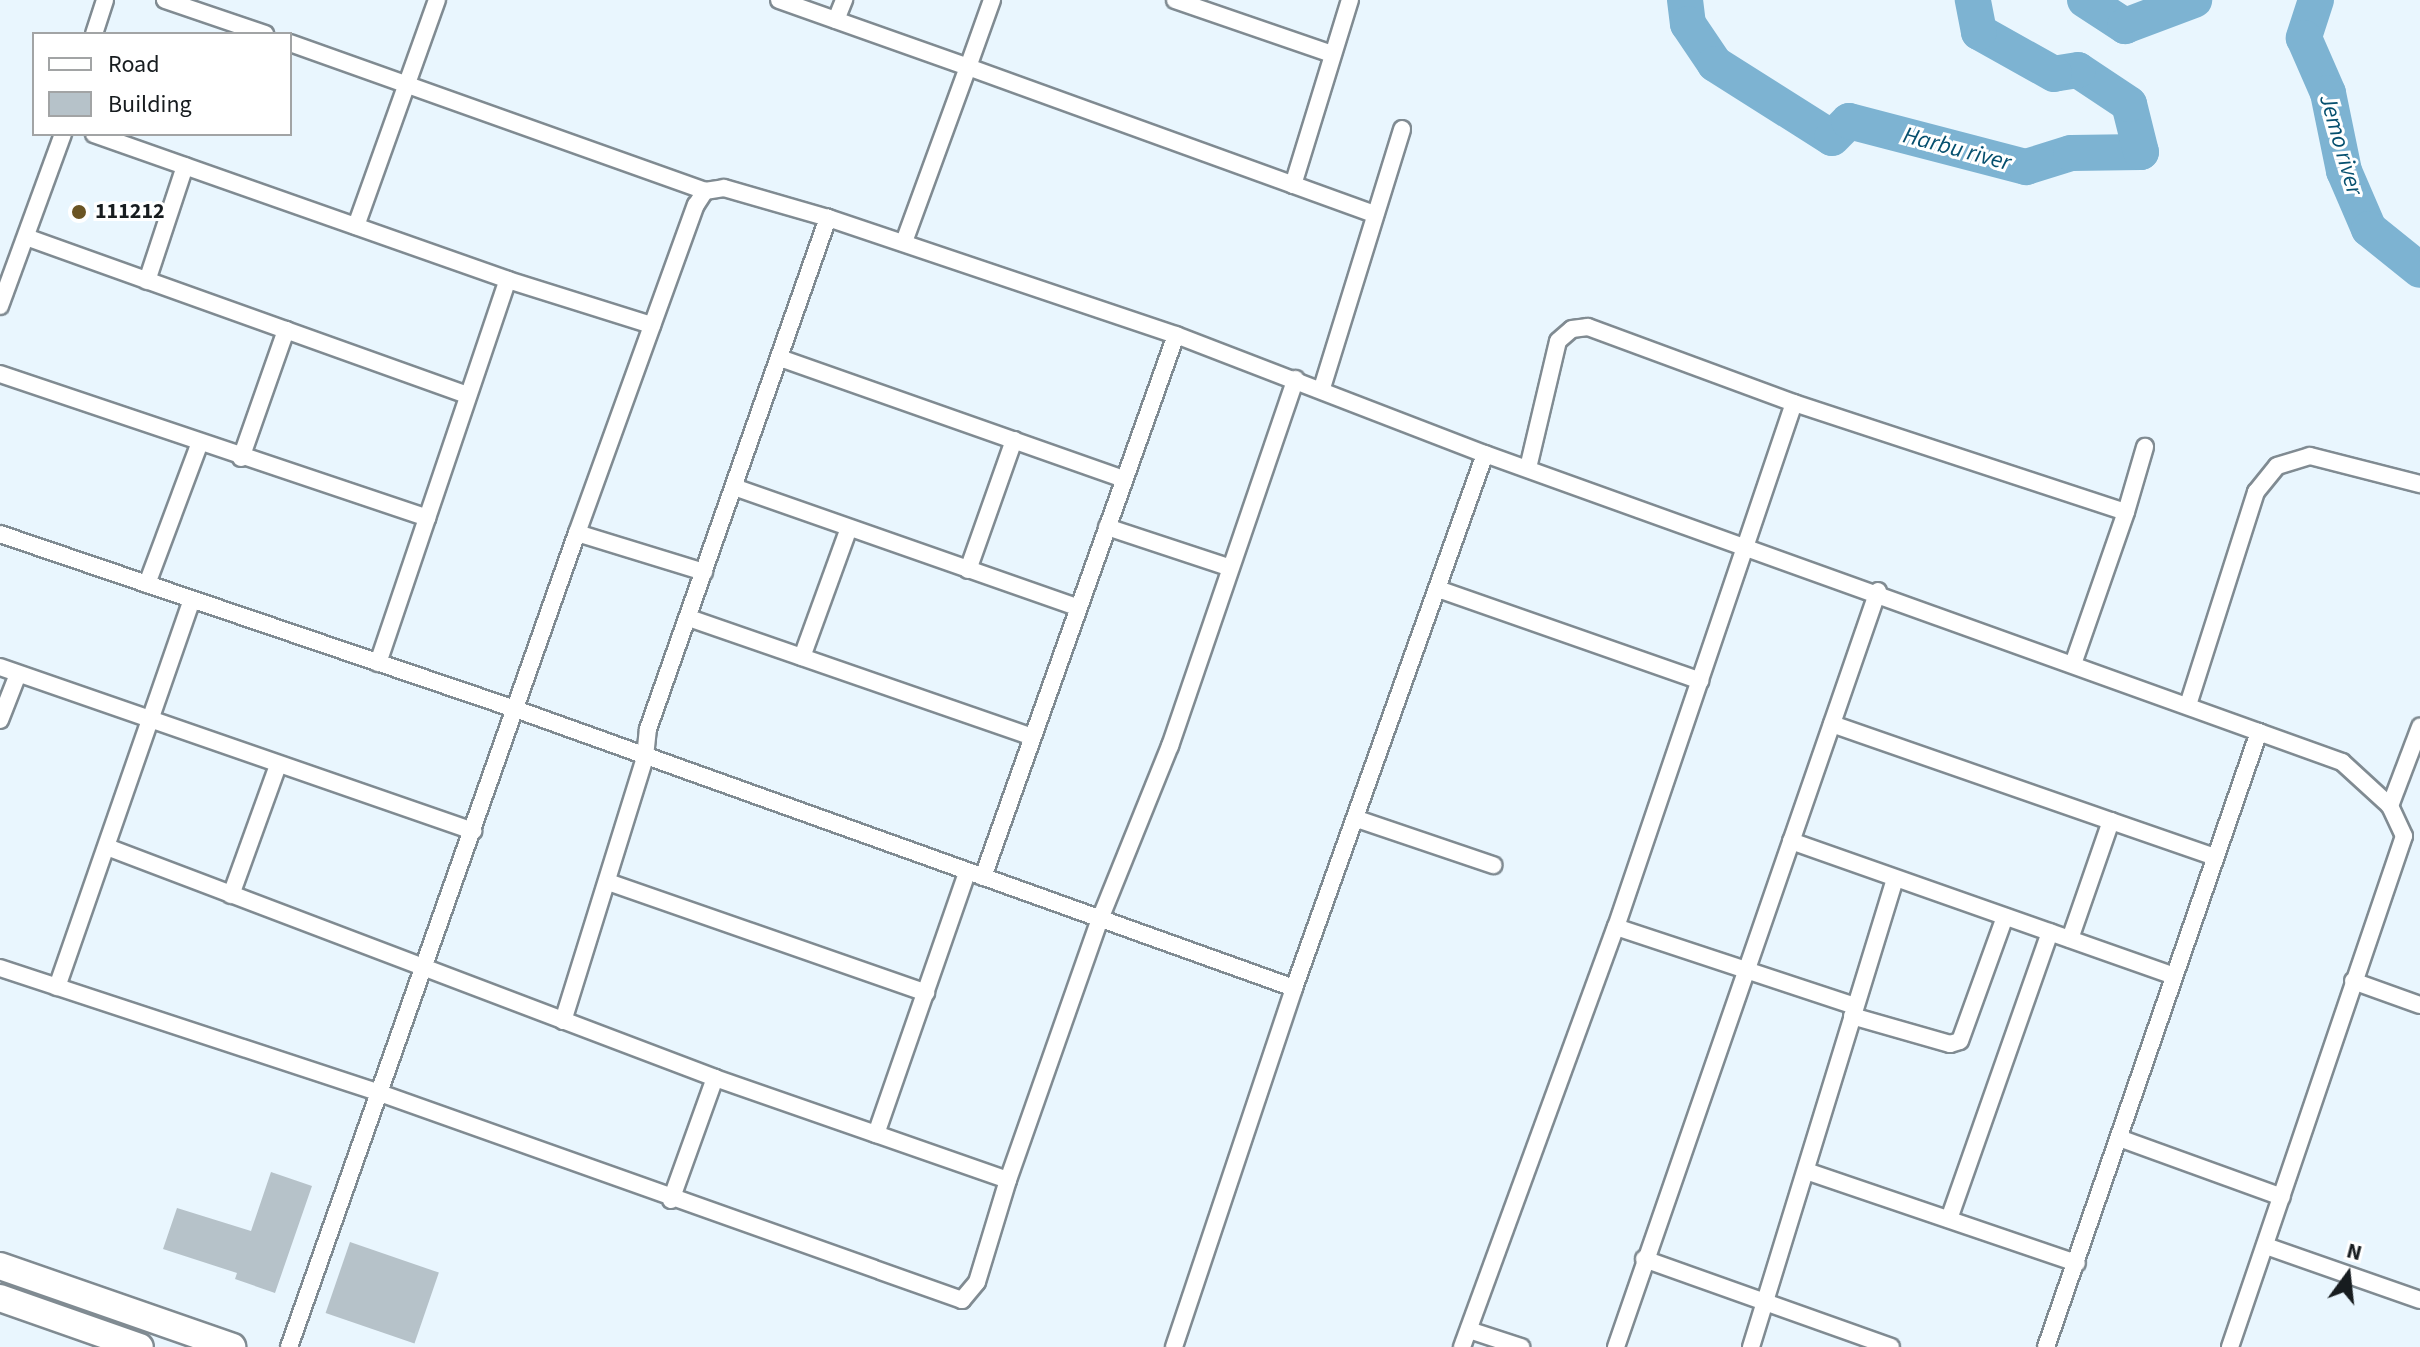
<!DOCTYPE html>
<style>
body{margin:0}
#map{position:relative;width:2420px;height:1347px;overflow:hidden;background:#e9f6fe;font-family:"Source Sans 3",sans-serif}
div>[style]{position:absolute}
.river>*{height:36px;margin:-18px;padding:0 18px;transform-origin:18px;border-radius:18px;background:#7db3d2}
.building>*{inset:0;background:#b6c2c9;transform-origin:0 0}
.roads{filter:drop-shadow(2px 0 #808b92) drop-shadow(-2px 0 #808b92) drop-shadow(0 2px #808b92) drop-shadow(0 -2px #808b92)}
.minor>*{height:16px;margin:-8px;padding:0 8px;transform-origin:8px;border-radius:8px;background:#fff}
.primary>*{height:26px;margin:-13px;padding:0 13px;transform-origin:13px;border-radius:13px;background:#fff}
.dots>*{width:22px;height:22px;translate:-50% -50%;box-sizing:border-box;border:4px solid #fff;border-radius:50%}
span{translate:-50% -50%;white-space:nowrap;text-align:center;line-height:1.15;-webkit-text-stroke:6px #fff;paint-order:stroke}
.poi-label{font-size:22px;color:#171c1f;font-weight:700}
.left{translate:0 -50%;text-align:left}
.water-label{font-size:24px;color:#054f6e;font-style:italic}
.legend{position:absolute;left:32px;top:32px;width:260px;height:104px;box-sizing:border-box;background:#fff;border:2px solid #a2a4a5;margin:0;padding:10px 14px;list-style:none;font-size:24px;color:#171c1f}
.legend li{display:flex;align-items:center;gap:16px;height:40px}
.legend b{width:40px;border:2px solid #a2a4a5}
.north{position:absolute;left:2308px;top:1235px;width:80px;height:80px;-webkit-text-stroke:6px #fff;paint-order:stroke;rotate:15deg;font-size:22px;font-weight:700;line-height:32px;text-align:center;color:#171c1f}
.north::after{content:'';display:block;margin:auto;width:28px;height:36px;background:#171c1f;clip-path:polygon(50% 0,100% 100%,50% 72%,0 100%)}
</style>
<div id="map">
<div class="river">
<div style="left:1685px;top:0;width:24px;rotate:83deg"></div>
<div style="left:1688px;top:24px;width:48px;rotate:56deg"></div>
<div style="left:1715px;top:64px;width:138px;rotate:32.3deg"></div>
<div style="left:1832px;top:138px;width:24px;rotate:-45deg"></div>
<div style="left:1849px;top:121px;width:183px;rotate:14.6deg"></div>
<div style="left:2026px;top:167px;width:47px;rotate:-17.3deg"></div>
<div style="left:2071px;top:153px;width:70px;rotate:-0.8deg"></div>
<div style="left:2141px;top:152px;width:49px;rotate:-104deg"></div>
<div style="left:2129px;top:104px;width:61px;rotate:-146.3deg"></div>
<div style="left:2078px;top:70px;width:24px;rotate:171deg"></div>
<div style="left:2054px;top:74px;width:86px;rotate:-150.8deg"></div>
<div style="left:1979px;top:32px;width:33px;rotate:-101deg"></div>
<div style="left:2085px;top:0;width:48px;rotate:33deg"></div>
<div style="left:2125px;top:26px;width:74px;rotate:-20.6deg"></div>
<div style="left:2316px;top:0;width:40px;rotate:108deg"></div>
<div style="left:2304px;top:38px;width:60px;rotate:66.4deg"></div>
<div style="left:2328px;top:93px;width:80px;rotate:78.4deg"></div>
<div style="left:2344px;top:171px;width:63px;rotate:66.7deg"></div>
<div style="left:2369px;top:229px;width:65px;rotate:38.8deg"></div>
</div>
<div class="building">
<div style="clip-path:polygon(271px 1172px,312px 1186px,275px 1293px,235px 1279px,237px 1273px,163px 1249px,177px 1208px,251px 1231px)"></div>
<div style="left:350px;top:1242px;width:94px;height:75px;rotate:19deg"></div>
</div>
<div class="roads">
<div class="minor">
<div style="left:165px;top:0;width:106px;rotate:18.8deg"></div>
<div style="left:779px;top:0;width:201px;rotate:19.5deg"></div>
<div style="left:968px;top:67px;width:186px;rotate:110.1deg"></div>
<div style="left:992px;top:0;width:71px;rotate:109.7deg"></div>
<div style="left:968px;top:67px;width:433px;rotate:19.9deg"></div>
<div style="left:1175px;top:0;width:166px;rotate:19deg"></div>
<div style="left:836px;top:20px;width:22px;rotate:-68deg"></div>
<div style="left:94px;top:34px;width:36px;rotate:-72deg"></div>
<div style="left:290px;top:43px;width:441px;rotate:19.6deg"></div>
<div style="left:705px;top:191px;width:19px;rotate:-9deg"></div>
<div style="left:724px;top:188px;width:108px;rotate:16.1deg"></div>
<div style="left:828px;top:218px;width:367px;rotate:18.6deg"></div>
<div style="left:1176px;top:335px;width:331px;rotate:21.1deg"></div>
<div style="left:1485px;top:454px;width:911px;rotate:19.77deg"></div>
<div style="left:2342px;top:762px;width:65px;rotate:42.5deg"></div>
<div style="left:2390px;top:806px;width:33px;rotate:65deg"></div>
<div style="left:2404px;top:836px;width:540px;rotate:108.8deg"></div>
<div style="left:94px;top:134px;width:439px;rotate:19.4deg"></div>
<div style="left:508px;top:280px;width:151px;rotate:17.4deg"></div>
<div style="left:1293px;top:185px;width:194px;rotate:-72.9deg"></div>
<div style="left:356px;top:226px;width:240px;rotate:-70.3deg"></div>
<div style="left:26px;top:237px;width:469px;rotate:19.7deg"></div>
<div style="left:147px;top:281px;width:121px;rotate:-71.7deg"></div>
<div style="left:0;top:306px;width:183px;rotate:-69.9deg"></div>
<div style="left:780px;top:358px;width:365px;rotate:19.4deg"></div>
<div style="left:0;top:374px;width:451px;rotate:18.6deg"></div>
<div style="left:1322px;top:388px;width:271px;rotate:-72.8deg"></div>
<div style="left:241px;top:458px;width:136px;rotate:-70.6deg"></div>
<div style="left:1528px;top:468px;width:130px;rotate:-76.7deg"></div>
<div style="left:1558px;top:341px;width:18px;rotate:-41deg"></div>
<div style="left:1572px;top:329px;width:16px;rotate:-7deg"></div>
<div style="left:1588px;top:327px;width:220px;rotate:20.3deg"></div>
<div style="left:1794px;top:403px;width:349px;rotate:18.2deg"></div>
<div style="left:2126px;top:512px;width:158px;rotate:109.2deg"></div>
<div style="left:734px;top:487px;width:363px;rotate:19.3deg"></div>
<div style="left:2126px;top:512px;width:68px;rotate:-73.7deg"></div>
<div style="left:1107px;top:527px;width:127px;rotate:18.3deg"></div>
<div style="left:577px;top:533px;width:133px;rotate:17.1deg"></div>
<div style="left:0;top:534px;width:547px;rotate:18.77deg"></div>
<div style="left:518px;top:710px;width:824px;rotate:19.71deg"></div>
<div style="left:968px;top:570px;width:138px;rotate:-70.5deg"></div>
<div style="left:147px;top:584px;width:148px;rotate:-69.5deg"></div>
<div style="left:1438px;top:589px;width:278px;rotate:19.3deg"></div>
<div style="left:689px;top:618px;width:361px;rotate:19.1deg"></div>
<div style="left:802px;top:657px;width:137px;rotate:-70deg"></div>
<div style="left:378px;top:663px;width:404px;rotate:-71.3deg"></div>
<div style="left:0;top:667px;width:501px;rotate:19.12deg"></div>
<div style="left:2188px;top:705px;width:224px;rotate:-72.3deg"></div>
<div style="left:2256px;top:492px;width:33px;rotate:-51deg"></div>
<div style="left:2277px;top:466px;width:34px;rotate:-17deg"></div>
<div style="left:2310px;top:456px;width:114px;rotate:14.3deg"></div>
<div style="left:0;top:720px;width:49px;rotate:-68.6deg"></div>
<div style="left:1832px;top:724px;width:295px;rotate:19.2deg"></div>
<div style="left:2111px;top:821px;width:125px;rotate:109.2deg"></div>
<div style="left:2390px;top:806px;width:85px;rotate:-69.2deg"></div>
<div style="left:1357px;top:819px;width:144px;rotate:18.7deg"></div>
<div style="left:2111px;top:821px;width:110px;rotate:19.1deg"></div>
<div style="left:1791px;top:841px;width:406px;rotate:19.4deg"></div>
<div style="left:107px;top:847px;width:650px;rotate:20.8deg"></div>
<div style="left:715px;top:1078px;width:310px;rotate:19.2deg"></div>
<div style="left:983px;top:877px;width:575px;rotate:-70.4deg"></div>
<div style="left:608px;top:882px;width:337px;rotate:19.2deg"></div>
<div style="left:231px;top:895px;width:138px;rotate:-70.1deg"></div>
<div style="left:1616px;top:927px;width:252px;rotate:18.3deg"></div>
<div style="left:0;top:968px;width:397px;rotate:18.2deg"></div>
<div style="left:377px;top:1092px;width:621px;rotate:19.57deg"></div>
<div style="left:962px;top:1300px;width:23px;rotate:-50deg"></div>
<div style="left:977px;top:1282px;width:107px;rotate:-73.1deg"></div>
<div style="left:1008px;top:1180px;width:277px;rotate:-70.6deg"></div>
<div style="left:1100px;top:919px;width:187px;rotate:-68deg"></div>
<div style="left:1170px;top:746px;width:388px;rotate:-71.1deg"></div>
<div style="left:2353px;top:981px;width:71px;rotate:19.7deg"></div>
<div style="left:57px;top:987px;width:410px;rotate:-70.8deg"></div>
<div style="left:1852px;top:1016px;width:102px;rotate:15.9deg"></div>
<div style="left:1950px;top:1044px;width:10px;rotate:-17deg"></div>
<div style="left:1960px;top:1041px;width:132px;rotate:-70.1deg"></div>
<div style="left:563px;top:1021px;width:276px;rotate:-72.7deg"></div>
<div style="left:645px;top:757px;width:28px;rotate:-84deg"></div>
<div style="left:648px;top:729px;width:542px;rotate:-70.6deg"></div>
<div style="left:876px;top:1134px;width:276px;rotate:-70.8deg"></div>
<div style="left:2119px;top:1138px;width:173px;rotate:19.9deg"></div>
<div style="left:1806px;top:1171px;width:286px;rotate:18.8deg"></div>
<div style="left:671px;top:1200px;width:130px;rotate:-70.2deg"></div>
<div style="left:1949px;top:1219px;width:304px;rotate:-70.6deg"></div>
<div style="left:2266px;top:1246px;width:163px;rotate:19.3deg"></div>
<div style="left:1644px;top:1259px;width:262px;rotate:19.6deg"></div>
<div style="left:1469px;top:1330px;width:55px;rotate:18.1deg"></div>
<div style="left:289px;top:1347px;width:863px;rotate:-70.52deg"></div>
<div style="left:577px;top:533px;width:349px;rotate:-70.1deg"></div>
<div style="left:696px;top:205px;width:17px;rotate:-57deg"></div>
<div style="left:1174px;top:1347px;width:379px;rotate:-71.5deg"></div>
<div style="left:1294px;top:988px;width:567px;rotate:-70.32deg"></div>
<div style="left:1462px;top:1347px;width:447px;rotate:-69.9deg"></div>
<div style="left:1616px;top:927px;width:553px;rotate:-71.24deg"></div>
<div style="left:1616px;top:1347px;width:800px;rotate:-70.89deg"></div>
<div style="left:1751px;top:1347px;width:490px;rotate:-72.9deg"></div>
<div style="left:2046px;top:1347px;width:651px;rotate:-70.9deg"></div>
</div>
<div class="primary">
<div style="left:0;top:1266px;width:246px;rotate:19.2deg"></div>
<div style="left:0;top:1298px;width:148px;rotate:19.3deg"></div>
</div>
</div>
<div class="dots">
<div style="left:79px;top:212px;background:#6a5423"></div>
</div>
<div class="poi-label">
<span class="left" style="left:95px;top:212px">111212</span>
</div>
<div class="water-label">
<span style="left:2341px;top:145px;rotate:74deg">Jemo river</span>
<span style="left:1957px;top:149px;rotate:15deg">Harbu river</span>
</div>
<ul class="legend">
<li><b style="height:10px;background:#fff"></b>Road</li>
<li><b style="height:22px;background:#b6c2c9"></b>Building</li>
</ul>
<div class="north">N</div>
</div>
